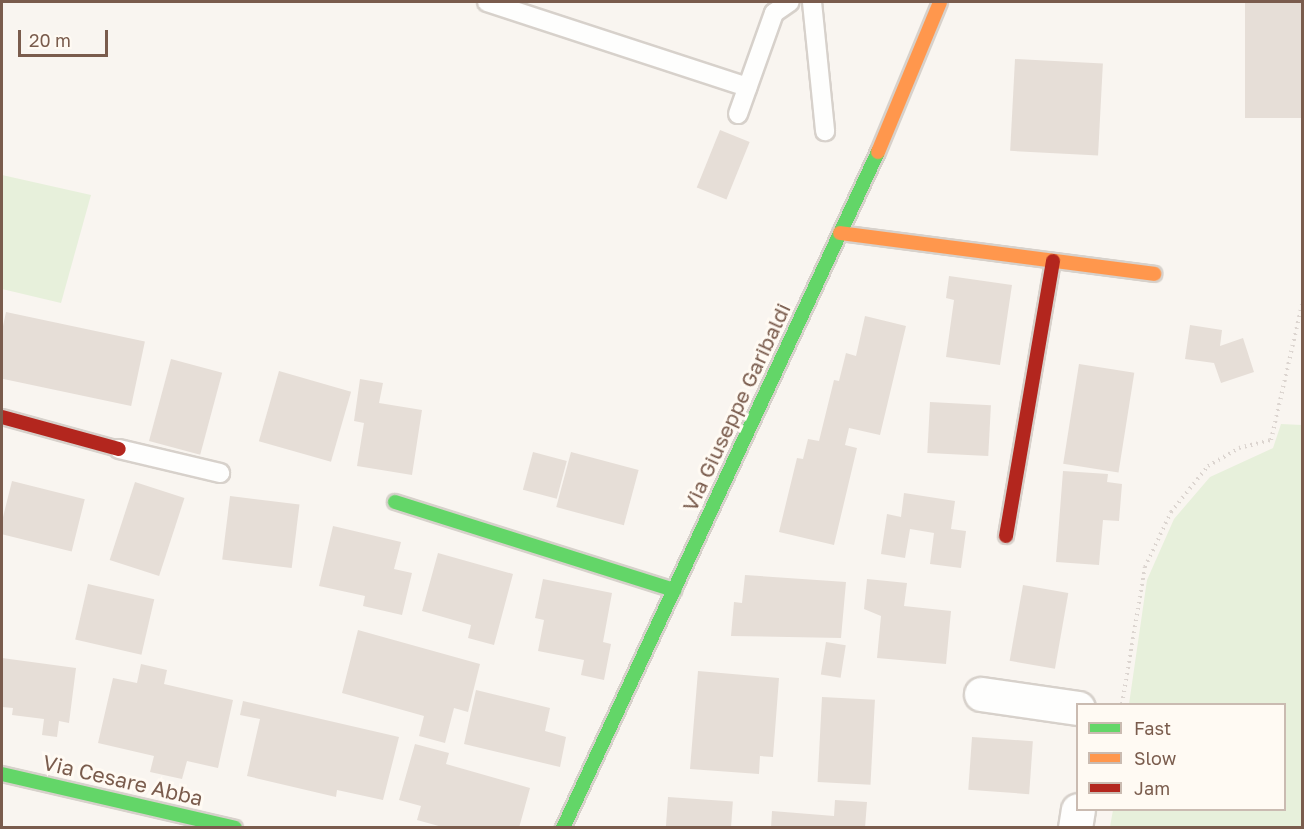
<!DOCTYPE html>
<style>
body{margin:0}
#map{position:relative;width:1304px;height:829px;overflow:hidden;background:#f9f5f0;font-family:"Golos Text",sans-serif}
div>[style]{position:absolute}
.green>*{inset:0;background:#e7f0db}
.building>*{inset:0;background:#e6ded7;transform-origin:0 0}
.path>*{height:4px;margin-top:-2px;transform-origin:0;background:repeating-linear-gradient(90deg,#dcd5d0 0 1.5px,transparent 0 6px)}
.roads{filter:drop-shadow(2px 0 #d7d1cb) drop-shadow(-2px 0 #d7d1cb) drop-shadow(0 2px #d7d1cb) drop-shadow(0 -2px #d7d1cb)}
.lane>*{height:18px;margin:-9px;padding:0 9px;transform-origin:9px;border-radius:9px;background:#fefefd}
.street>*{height:33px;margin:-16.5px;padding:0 16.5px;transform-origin:16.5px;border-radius:16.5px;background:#fefefd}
.fast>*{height:14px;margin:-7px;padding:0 7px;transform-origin:7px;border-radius:7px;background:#63d668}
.slow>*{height:14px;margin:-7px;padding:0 7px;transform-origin:7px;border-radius:7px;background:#ff974d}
.jam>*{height:14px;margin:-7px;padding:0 7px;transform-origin:7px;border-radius:7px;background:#b3261e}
span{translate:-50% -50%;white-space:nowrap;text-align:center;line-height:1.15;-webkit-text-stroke:6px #fffaf3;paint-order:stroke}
.street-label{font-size:21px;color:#7a5c4d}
.frame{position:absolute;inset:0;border:3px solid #7a5c4d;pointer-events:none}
.legend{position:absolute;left:1076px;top:703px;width:210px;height:108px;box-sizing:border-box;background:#fffaf3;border:2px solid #cabbb1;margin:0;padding:8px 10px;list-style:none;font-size:18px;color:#7a5c4d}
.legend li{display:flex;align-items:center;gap:12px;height:30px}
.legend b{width:30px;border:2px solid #cabbb1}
.scale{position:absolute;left:18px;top:30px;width:90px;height:27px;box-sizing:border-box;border:3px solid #7a5c4d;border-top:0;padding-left:8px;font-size:18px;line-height:21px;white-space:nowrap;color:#7a5c4d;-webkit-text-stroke:4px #fffaf3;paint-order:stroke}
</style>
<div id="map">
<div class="green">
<div style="clip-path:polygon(2px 175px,91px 195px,61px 303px,2px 289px)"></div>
<div style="clip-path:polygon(1281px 424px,1302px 425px,1302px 827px,1110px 827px,1113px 810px,1284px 810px,1284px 704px,1129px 704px,1147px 580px,1174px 519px,1210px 477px,1273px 448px)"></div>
</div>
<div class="building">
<div style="left:1245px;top:2px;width:57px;height:116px"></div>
<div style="left:1015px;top:59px;width:88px;height:92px;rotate:3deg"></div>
<div style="left:720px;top:130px;width:32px;height:62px;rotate:22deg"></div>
<div style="clip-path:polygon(949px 276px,1012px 285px,1000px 365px,946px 357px,954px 300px,946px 298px)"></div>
<div style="left:6px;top:312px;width:142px;height:66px;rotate:12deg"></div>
<div style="clip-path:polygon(865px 316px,906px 326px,880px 435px,849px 428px,845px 445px,857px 448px,834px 545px,779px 532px,797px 458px,803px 459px,808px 439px,819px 441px,834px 380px,839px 381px,846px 353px,856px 356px)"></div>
<div style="clip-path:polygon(1190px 325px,1222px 330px,1220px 346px,1243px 338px,1254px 372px,1221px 383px,1214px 363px,1185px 359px)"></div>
<div style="left:171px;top:359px;width:53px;height:85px;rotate:15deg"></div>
<div style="left:1079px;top:364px;width:56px;height:101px;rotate:9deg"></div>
<div style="left:279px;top:371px;width:75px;height:73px;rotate:16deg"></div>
<div style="clip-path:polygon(360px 379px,383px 383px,379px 403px,422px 410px,412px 475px,357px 466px,364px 423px,354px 421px)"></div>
<div style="left:930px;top:402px;width:61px;height:51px;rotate:3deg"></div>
<div style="left:533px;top:452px;width:35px;height:39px;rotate:15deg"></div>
<div style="left:571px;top:452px;width:70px;height:57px;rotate:15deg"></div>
<div style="clip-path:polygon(1063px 471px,1108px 474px,1107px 482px,1122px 484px,1119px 521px,1103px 520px,1099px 565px,1056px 562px)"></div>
<div style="left:12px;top:481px;width:75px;height:54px;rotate:14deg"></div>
<div style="left:135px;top:482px;width:52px;height:82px;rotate:18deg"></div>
<div style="clip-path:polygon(904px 493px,955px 501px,951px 529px,966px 531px,961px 568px,930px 564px,934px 533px,910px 529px,905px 558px,881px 554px,887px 514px,901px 517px)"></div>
<div style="left:230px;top:496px;width:70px;height:64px;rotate:7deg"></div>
<div style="clip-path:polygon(333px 526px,401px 542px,394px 569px,412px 573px,402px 615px,363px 606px,365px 596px,319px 586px)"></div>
<div style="clip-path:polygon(438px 553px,513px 574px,494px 645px,468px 638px,471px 625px,422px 611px)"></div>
<div style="clip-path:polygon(745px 575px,846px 582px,841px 638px,731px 636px,734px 602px,742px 603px)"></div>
<div style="clip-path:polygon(543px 579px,612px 593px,603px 642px,611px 644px,604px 680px,581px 675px,584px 660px,538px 651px,544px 620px,535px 618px)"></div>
<div style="clip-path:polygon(867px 579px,907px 583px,904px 606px,951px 611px,946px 664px,877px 658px,881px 616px,864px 609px)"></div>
<div style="left:88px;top:584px;width:68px;height:57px;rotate:13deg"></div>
<div style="left:1023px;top:585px;width:46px;height:77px;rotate:10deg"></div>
<div style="clip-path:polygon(358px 630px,480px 664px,468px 712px,454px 708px,445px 743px,419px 736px,424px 716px,342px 693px)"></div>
<div style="left:826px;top:642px;width:20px;height:33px;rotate:9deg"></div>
<div style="clip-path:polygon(2px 658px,76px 668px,69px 723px,59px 721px,57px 737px,42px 735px,44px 719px,12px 715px,13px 708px,2px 707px)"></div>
<div style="clip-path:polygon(141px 664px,167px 670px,164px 684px,233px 700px,218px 768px,187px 761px,182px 779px,150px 772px,154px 756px,98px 743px,113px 678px,137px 683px)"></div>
<div style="clip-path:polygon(698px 671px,779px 678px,773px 757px,760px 756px,759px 774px,690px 769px)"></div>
<div style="clip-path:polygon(476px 690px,550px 708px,545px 731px,566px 737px,560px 767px,464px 744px)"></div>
<div style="left:822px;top:697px;width:53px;height:85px;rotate:3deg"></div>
<div style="clip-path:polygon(243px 701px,399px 737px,383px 800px,337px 790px,336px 797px,247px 776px,260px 719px,240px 715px)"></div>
<div style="left:972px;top:737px;width:61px;height:53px;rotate:4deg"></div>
<div style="clip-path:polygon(415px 744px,449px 753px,446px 764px,530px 788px,519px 828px,446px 828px,417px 820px,421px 806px,399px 800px)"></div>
<div style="left:668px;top:797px;width:65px;height:31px;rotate:4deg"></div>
<div style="clip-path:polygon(835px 800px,867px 802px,865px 828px,771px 828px,772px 811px,834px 816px)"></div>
</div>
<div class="path">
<div style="left:1122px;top:704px;width:139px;rotate:-80.5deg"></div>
<div style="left:1145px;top:567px;width:61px;rotate:-64.7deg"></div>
<div style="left:1171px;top:512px;width:59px;rotate:-51.2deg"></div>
<div style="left:1208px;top:466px;width:36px;rotate:-30deg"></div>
<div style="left:1239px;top:448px;width:33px;rotate:-14deg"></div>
<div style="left:1271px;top:440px;width:139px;rotate:-77.1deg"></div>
</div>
<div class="roads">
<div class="lane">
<div style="left:487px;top:2px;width:274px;rotate:18.1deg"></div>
<div style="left:812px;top:2px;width:130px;rotate:84.2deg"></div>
<div style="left:738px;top:114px;width:107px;rotate:-70.4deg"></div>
<div style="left:774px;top:13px;width:19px;rotate:-35deg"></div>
<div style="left:119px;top:449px;width:104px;rotate:13.4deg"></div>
</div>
<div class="street">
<div style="left:981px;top:694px;width:98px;rotate:8.2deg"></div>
<div style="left:1075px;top:828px;width:18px;rotate:-81deg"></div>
</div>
<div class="fast">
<div style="left:395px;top:502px;width:293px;rotate:17.5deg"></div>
<div style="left:2px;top:774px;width:239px;rotate:13deg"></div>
<div style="left:563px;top:828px;width:746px;rotate:-65.02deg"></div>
</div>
<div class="slow">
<div style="left:878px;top:152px;width:162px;rotate:-67.5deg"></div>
<div style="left:840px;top:233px;width:317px;rotate:7.4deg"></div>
</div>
<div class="jam">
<div style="left:2px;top:417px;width:121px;rotate:15.3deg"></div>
<div style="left:1006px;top:536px;width:279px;rotate:-80.3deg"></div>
</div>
</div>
<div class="street-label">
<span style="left:736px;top:407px;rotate:-65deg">Via Giuseppe Garibaldi</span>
<span style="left:123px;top:780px;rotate:13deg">Via Cesare Abba</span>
</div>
<div class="frame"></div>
<ul class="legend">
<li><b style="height:8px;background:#63d668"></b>Fast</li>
<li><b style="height:8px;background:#ff974d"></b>Slow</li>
<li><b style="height:8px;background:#b3261e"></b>Jam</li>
</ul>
<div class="scale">20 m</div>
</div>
